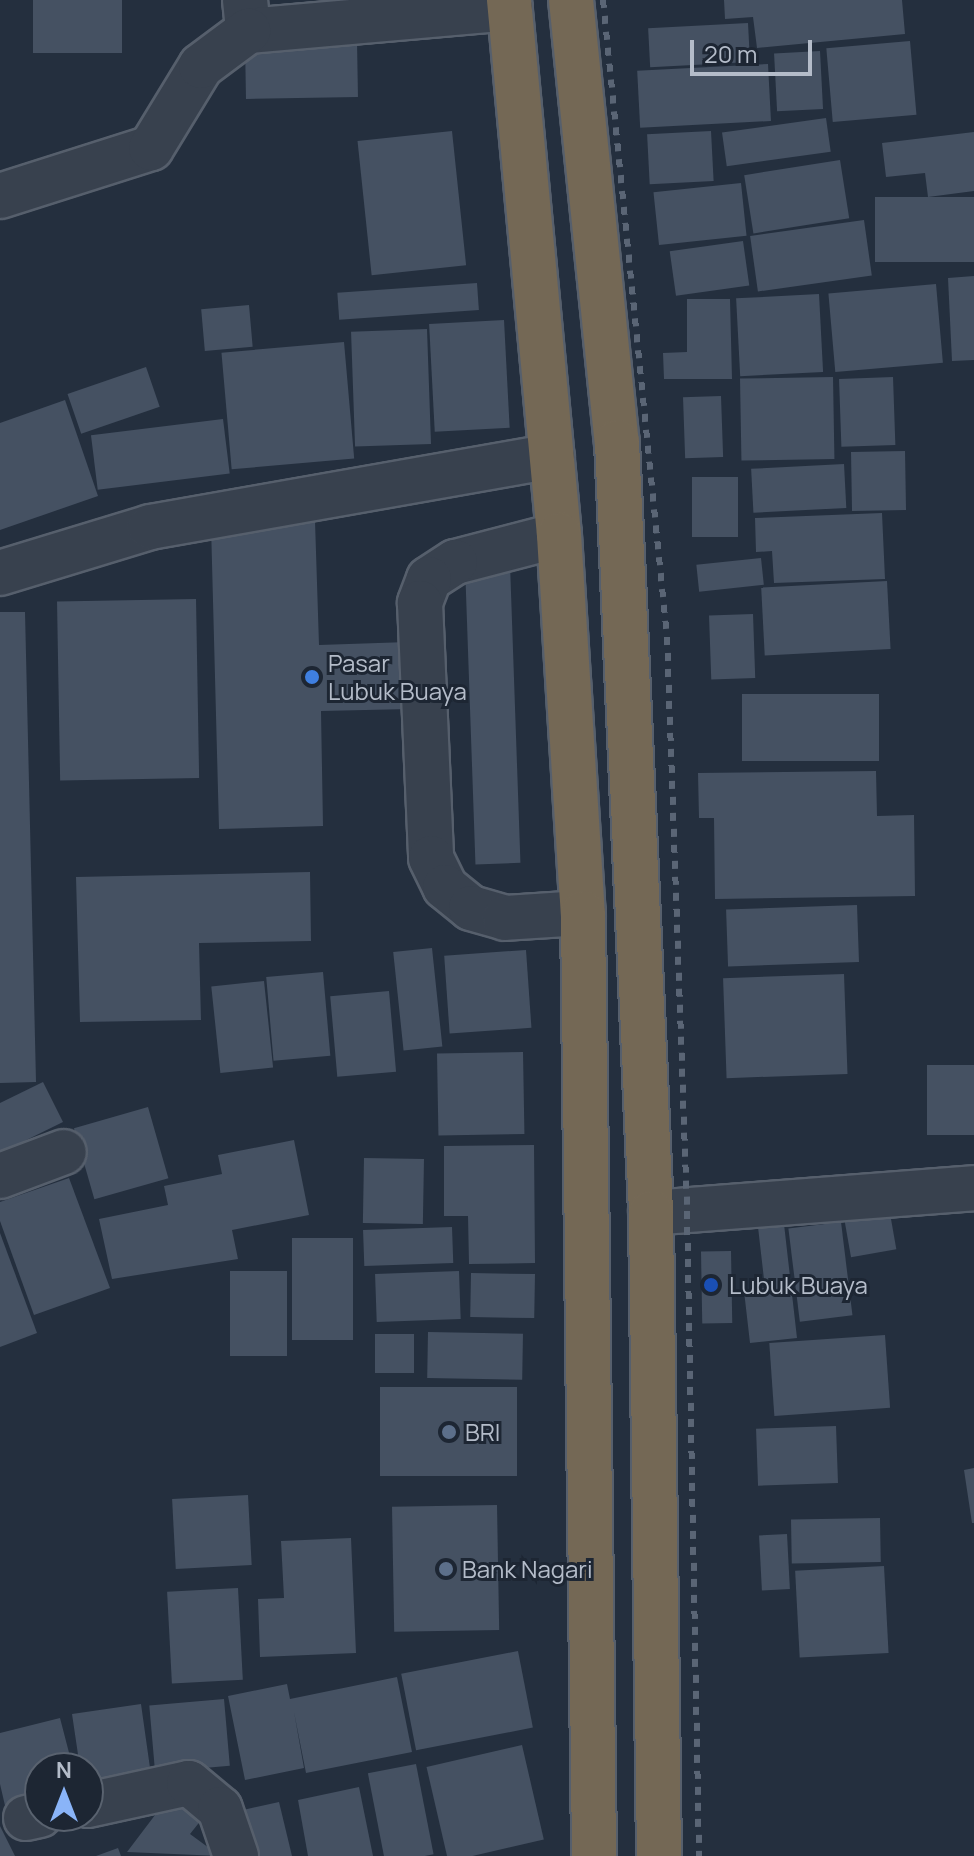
<!DOCTYPE html>
<style>
body{margin:0}
#map{position:relative;width:974px;height:1856px;overflow:hidden;background:#242f3e;font-family:Manrope,sans-serif}
div>[style]{position:absolute}
.building>*{inset:0;background:#455162;transform-origin:0 0}
.roads{filter:drop-shadow(2px 0 #565f6c) drop-shadow(-2px 0 #565f6c) drop-shadow(0 2px #565f6c) drop-shadow(0 -2px #565f6c)}
.minor>*{height:44px;margin:-22px;padding:0 22px;transform-origin:22px;border-radius:22px;background:#38414e}
.highway>*{height:44px;margin:-22px;padding:0 22px;transform-origin:22px;border-radius:22px;background:#746855}
.rail>*{height:6px;margin-top:-3px;transform-origin:0;background:repeating-linear-gradient(90deg,#5a6575 0 8px,transparent 0 16px)}
.dots>*{width:22px;height:22px;translate:-50% -50%;box-sizing:border-box;border:4px solid #1d2633;border-radius:50%}
span{translate:-50% -50%;white-space:nowrap;text-align:center;line-height:1.15;-webkit-text-stroke:6px #1d2633;paint-order:stroke}
.poi-label{font-size:24px;color:#b4bcc9}
.left{translate:0 -50%;text-align:left}
.north{position:absolute;left:24px;top:1752px;width:80px;height:80px;box-sizing:border-box;background:#1d2633;border:2px solid #59626f;border-radius:50%;rotate:0deg;font-size:22px;font-weight:700;line-height:32px;text-align:center;color:#b4bcc9}
.north::after{content:'';display:block;margin:auto;width:28px;height:36px;background:#8ab4f8;clip-path:polygon(50% 0,100% 100%,50% 72%,0 100%)}
.scale{position:absolute;left:690px;top:40px;width:122px;height:36px;box-sizing:border-box;border:4px solid #b4bcc9;border-top:0;padding-left:10px;font-size:24px;line-height:28px;white-space:nowrap;color:#b4bcc9;-webkit-text-stroke:6px #1d2633;paint-order:stroke}
</style>
<div id="map">
<div class="building">
<div style="left:33px;top:0;width:89px;height:53px"></div>
<div style="clip-path:polygon(724px 0,902px 0,905px 34px,757px 48px,753px 17px,725px 19px)"></div>
<div style="left:748px;top:23px;width:39px;height:100px;rotate:87deg"></div>
<div style="left:357px;top:41px;width:56px;height:112px;rotate:89deg"></div>
<div style="left:910px;top:41px;width:74px;height:84px;rotate:85deg"></div>
<div style="left:820px;top:51px;width:58px;height:46px;rotate:87deg"></div>
<div style="left:768px;top:64px;width:57px;height:131px;rotate:87deg"></div>
<div style="left:826px;top:118px;width:34px;height:105px;rotate:82deg"></div>
<div style="left:452px;top:131px;width:135px;height:95px;rotate:84deg"></div>
<div style="left:711px;top:131px;width:50px;height:64px;rotate:87deg"></div>
<div style="clip-path:polygon(974px 132px,974px 191px,928px 197px,925px 173px,886px 177px,882px 143px)"></div>
<div style="left:840px;top:160px;width:59px;height:97px;rotate:81deg"></div>
<div style="left:741px;top:183px;width:53px;height:88px;rotate:84deg"></div>
<div style="left:974px;top:197px;width:65px;height:99px;rotate:90deg"></div>
<div style="left:864px;top:220px;width:56px;height:115px;rotate:82deg"></div>
<div style="left:743px;top:241px;width:45px;height:74px;rotate:82deg"></div>
<div style="clip-path:polygon(974px 276px,974px 360px,952px 361px,948px 278px)"></div>
<div style="left:477px;top:283px;width:27px;height:140px;rotate:86deg"></div>
<div style="left:936px;top:284px;width:79px;height:108px;rotate:85deg"></div>
<div style="left:819px;top:294px;width:78px;height:83px;rotate:87deg"></div>
<div style="clip-path:polygon(687px 299px,730px 299px,732px 379px,664px 379px,663px 353px,687px 352px)"></div>
<div style="left:249px;top:305px;width:42px;height:48px;rotate:85deg"></div>
<div style="left:504px;top:320px;width:108px;height:75px;rotate:87deg"></div>
<div style="left:427px;top:329px;width:115px;height:76px;rotate:88deg"></div>
<div style="left:344px;top:342px;width:117px;height:123px;rotate:85deg"></div>
<div style="left:146px;top:367px;width:42px;height:83px;rotate:71deg"></div>
<div style="left:833px;top:377px;width:82px;height:93px;rotate:89deg"></div>
<div style="left:893px;top:377px;width:68px;height:54px;rotate:88deg"></div>
<div style="left:721px;top:396px;width:61px;height:38px;rotate:88deg"></div>
<div style="clip-path:polygon(65px 400px,98px 496px,0 530px,0 423px)"></div>
<div style="left:223px;top:419px;width:55px;height:133px;rotate:83deg"></div>
<div style="left:905px;top:451px;width:59px;height:54px;rotate:89deg"></div>
<div style="left:844px;top:464px;width:44px;height:93px;rotate:87deg"></div>
<div style="left:692px;top:477px;width:46px;height:60px"></div>
<div style="clip-path:polygon(882px 513px,885px 579px,774px 583px,772px 551px,756px 552px,755px 518px)"></div>
<div style="clip-path:polygon(315px 521px,319px 645px,408px 642px,410px 709px,321px 711px,323px 826px,219px 829px,211px 525px)"></div>
<div style="left:761px;top:558px;width:27px;height:65px;rotate:84deg"></div>
<div style="left:510px;top:564px;width:299px;height:45px;rotate:88deg"></div>
<div style="left:887px;top:581px;width:68px;height:126px;rotate:87deg"></div>
<div style="left:196px;top:599px;width:179px;height:139px;rotate:89deg"></div>
<div style="clip-path:polygon(0 612px,25px 612px,36px 1082px,0 1083px)"></div>
<div style="left:753px;top:614px;width:64px;height:44px;rotate:88deg"></div>
<div style="left:742px;top:694px;width:137px;height:67px"></div>
<div style="clip-path:polygon(876px 771px,877px 816px,914px 815px,915px 896px,715px 899px,714px 818px,699px 818px,698px 773px)"></div>
<div style="clip-path:polygon(310px 872px,311px 941px,199px 943px,201px 1020px,80px 1022px,76px 877px)"></div>
<div style="left:857px;top:905px;width:57px;height:131px;rotate:88deg"></div>
<div style="left:432px;top:948px;width:99px;height:39px;rotate:84deg"></div>
<div style="left:526px;top:950px;width:78px;height:82px;rotate:86deg"></div>
<div style="left:323px;top:972px;width:84px;height:57px;rotate:85deg"></div>
<div style="left:844px;top:974px;width:100px;height:121px;rotate:88deg"></div>
<div style="left:264px;top:981px;width:87px;height:53px;rotate:84deg"></div>
<div style="left:389px;top:991px;width:81px;height:59px;rotate:85deg"></div>
<div style="left:523px;top:1052px;width:82px;height:86px;rotate:89deg"></div>
<div style="left:927px;top:1065px;width:47px;height:70px"></div>
<div style="clip-path:polygon(43px 1082px,63px 1122px,0 1153px,0 1103px)"></div>
<div style="left:148px;top:1107px;width:74px;height:77px;rotate:74deg"></div>
<div style="clip-path:polygon(294px 1140px,309px 1215px,232px 1230px,238px 1259px,112px 1279px,99px 1219px,168px 1205px,164px 1186px,222px 1174px,218px 1155px)"></div>
<div style="clip-path:polygon(534px 1145px,535px 1263px,469px 1264px,468px 1216px,444px 1216px,444px 1146px)"></div>
<div style="left:364px;top:1158px;width:60px;height:65px;rotate:1deg"></div>
<div style="clip-path:polygon(69px 1178px,110px 1288px,34px 1315px,0 1221px,0 1202px)"></div>
<div style="left:888px;top:1202px;width:48px;height:46px;rotate:80deg"></div>
<div style="left:841px;top:1222px;width:94px;height:53px;rotate:83deg"></div>
<div style="clip-path:polygon(784px 1224px,797px 1338px,750px 1343px,744px 1291px,765px 1288px,758px 1227px)"></div>
<div style="left:452px;top:1227px;width:36px;height:89px;rotate:88deg"></div>
<div style="clip-path:polygon(0 1233px,37px 1333px,0 1347px)"></div>
<div style="left:292px;top:1238px;width:61px;height:102px"></div>
<div style="left:731px;top:1251px;width:72px;height:30px;rotate:89deg"></div>
<div style="left:230px;top:1271px;width:57px;height:85px"></div>
<div style="left:459px;top:1271px;width:48px;height:84px;rotate:88deg"></div>
<div style="left:471px;top:1273px;width:64px;height:44px;rotate:1deg"></div>
<div style="left:428px;top:1332px;width:95px;height:46px;rotate:1deg"></div>
<div style="left:375px;top:1334px;width:39px;height:39px"></div>
<div style="left:885px;top:1335px;width:73px;height:116px;rotate:86deg"></div>
<div style="left:380px;top:1387px;width:137px;height:89px"></div>
<div style="left:836px;top:1426px;width:57px;height:80px;rotate:88deg"></div>
<div style="clip-path:polygon(974px 1468px,974px 1523px,972px 1523px,964px 1470px)"></div>
<div style="left:248px;top:1495px;width:70px;height:76px;rotate:87deg"></div>
<div style="left:497px;top:1505px;width:125px;height:105px;rotate:89deg"></div>
<div style="left:880px;top:1518px;width:44px;height:89px;rotate:89deg"></div>
<div style="left:787px;top:1534px;width:55px;height:28px;rotate:87deg"></div>
<div style="clip-path:polygon(351px 1538px,356px 1653px,260px 1657px,258px 1599px,284px 1598px,281px 1541px)"></div>
<div style="left:884px;top:1566px;width:87px;height:89px;rotate:87deg"></div>
<div style="left:238px;top:1588px;width:92px;height:71px;rotate:87deg"></div>
<div style="left:518px;top:1651px;width:78px;height:119px;rotate:79deg"></div>
<div style="clip-path:polygon(397px 1677px,412px 1752px,306px 1773px,294px 1712px,304px 1768px,245px 1780px,228px 1696px,287px 1684px,290px 1699px)"></div>
<div style="left:224px;top:1699px;width:67px;height:75px;rotate:85deg"></div>
<div style="clip-path:polygon(141px 1704px,151px 1775px,88px 1783px,88px 1768px,80px 1768px,72px 1714px)"></div>
<div style="clip-path:polygon(60px 1718px,73px 1768px,40px 1768px,40px 1802px,6px 1810px,0 1784px,0 1733px)"></div>
<div style="left:522px;top:1745px;width:97px;height:98px;rotate:77deg"></div>
<div style="left:416px;top:1764px;width:92px;height:49px;rotate:79deg"></div>
<div style="clip-path:polygon(359px 1787px,373px 1856px,308px 1856px,298px 1800px)"></div>
<div style="clip-path:polygon(174px 1790px,206px 1814px,190px 1834px,220px 1856px,127px 1852px)"></div>
<div style="clip-path:polygon(279px 1802px,292px 1856px,254px 1856px,243px 1810px)"></div>
<div style="clip-path:polygon(0 1826px,15px 1856px,0 1856px)"></div>
<div style="clip-path:polygon(118px 1848px,121px 1856px,96px 1856px)"></div>
</div>
<div class="roads">
<div class="minor">
<div style="left:245px;top:0;width:31px;rotate:84deg"></div>
<div style="left:248px;top:31px;width:263px;rotate:-5deg"></div>
<div style="left:0;top:196px;width:158px;rotate:-17.6deg"></div>
<div style="left:151px;top:148px;width:96px;rotate:-58.6deg"></div>
<div style="left:201px;top:66px;width:59px;rotate:-36.7deg"></div>
<div style="left:559px;top:535px;width:107px;rotate:165.4deg"></div>
<div style="left:455px;top:562px;width:31px;rotate:147deg"></div>
<div style="left:429px;top:579px;width:26px;rotate:111deg"></div>
<div style="left:420px;top:603px;width:255px;rotate:87.5deg"></div>
<div style="left:431px;top:858px;width:32px;rotate:64deg"></div>
<div style="left:445px;top:887px;width:33px;rotate:39deg"></div>
<div style="left:471px;top:908px;width:35px;rotate:16deg"></div>
<div style="left:505px;top:918px;width:78px;rotate:-3.7deg"></div>
<div style="left:0;top:573px;width:157px;rotate:-17deg"></div>
<div style="left:150px;top:527px;width:408px;rotate:-10deg"></div>
<div style="left:0;top:1176px;width:68px;rotate:-20.6deg"></div>
<div style="left:651px;top:1213px;width:324px;rotate:-4.4deg"></div>
<div style="left:88px;top:1805px;width:103px;rotate:-12.3deg"></div>
<div style="left:189px;top:1783px;width:40px;rotate:40deg"></div>
<div style="left:220px;top:1809px;width:50px;rotate:71.2deg"></div>
<div style="left:26px;top:1818px;width:14px;rotate:-12deg"></div>
</div>
<div class="highway">
<div style="left:509px;top:0;width:537px;rotate:84.66deg"></div>
<div style="left:559px;top:535px;width:379px;rotate:86.4deg"></div>
<div style="left:583px;top:913px;width:943px;rotate:89.33deg"></div>
<div style="left:571px;top:0;width:444px;rotate:84.1deg"></div>
<div style="left:617px;top:442px;width:772px;rotate:87.47deg"></div>
<div style="left:651px;top:1213px;width:643px;rotate:89.29deg"></div>
</div>
</div>
<div class="rail">
<div style="left:603px;top:0;width:640px;rotate:84.26deg"></div>
<div style="left:667px;top:637px;width:574px;rotate:88deg"></div>
<div style="left:687px;top:1211px;width:645px;rotate:88.93deg"></div>
</div>
<div class="dots">
<div style="left:312px;top:677px;background:#3f7fe0"></div>
<div style="left:711px;top:1285px;background:#1a4fb4"></div>
<div style="left:449px;top:1432px;background:#5c6f8a"></div>
<div style="left:446px;top:1569px;background:#5c6f8a"></div>
</div>
<div class="poi-label">
<span class="left" style="left:328px;top:677px">Pasar<br>Lubuk Buaya</span>
<span class="left" style="left:729px;top:1285px">Lubuk Buaya</span>
<span class="left" style="left:465px;top:1432px">BRI</span>
<span class="left" style="left:462px;top:1569px">Bank Nagari</span>
</div>
<div class="north">N</div>
<div class="scale">20 m</div>
</div>
